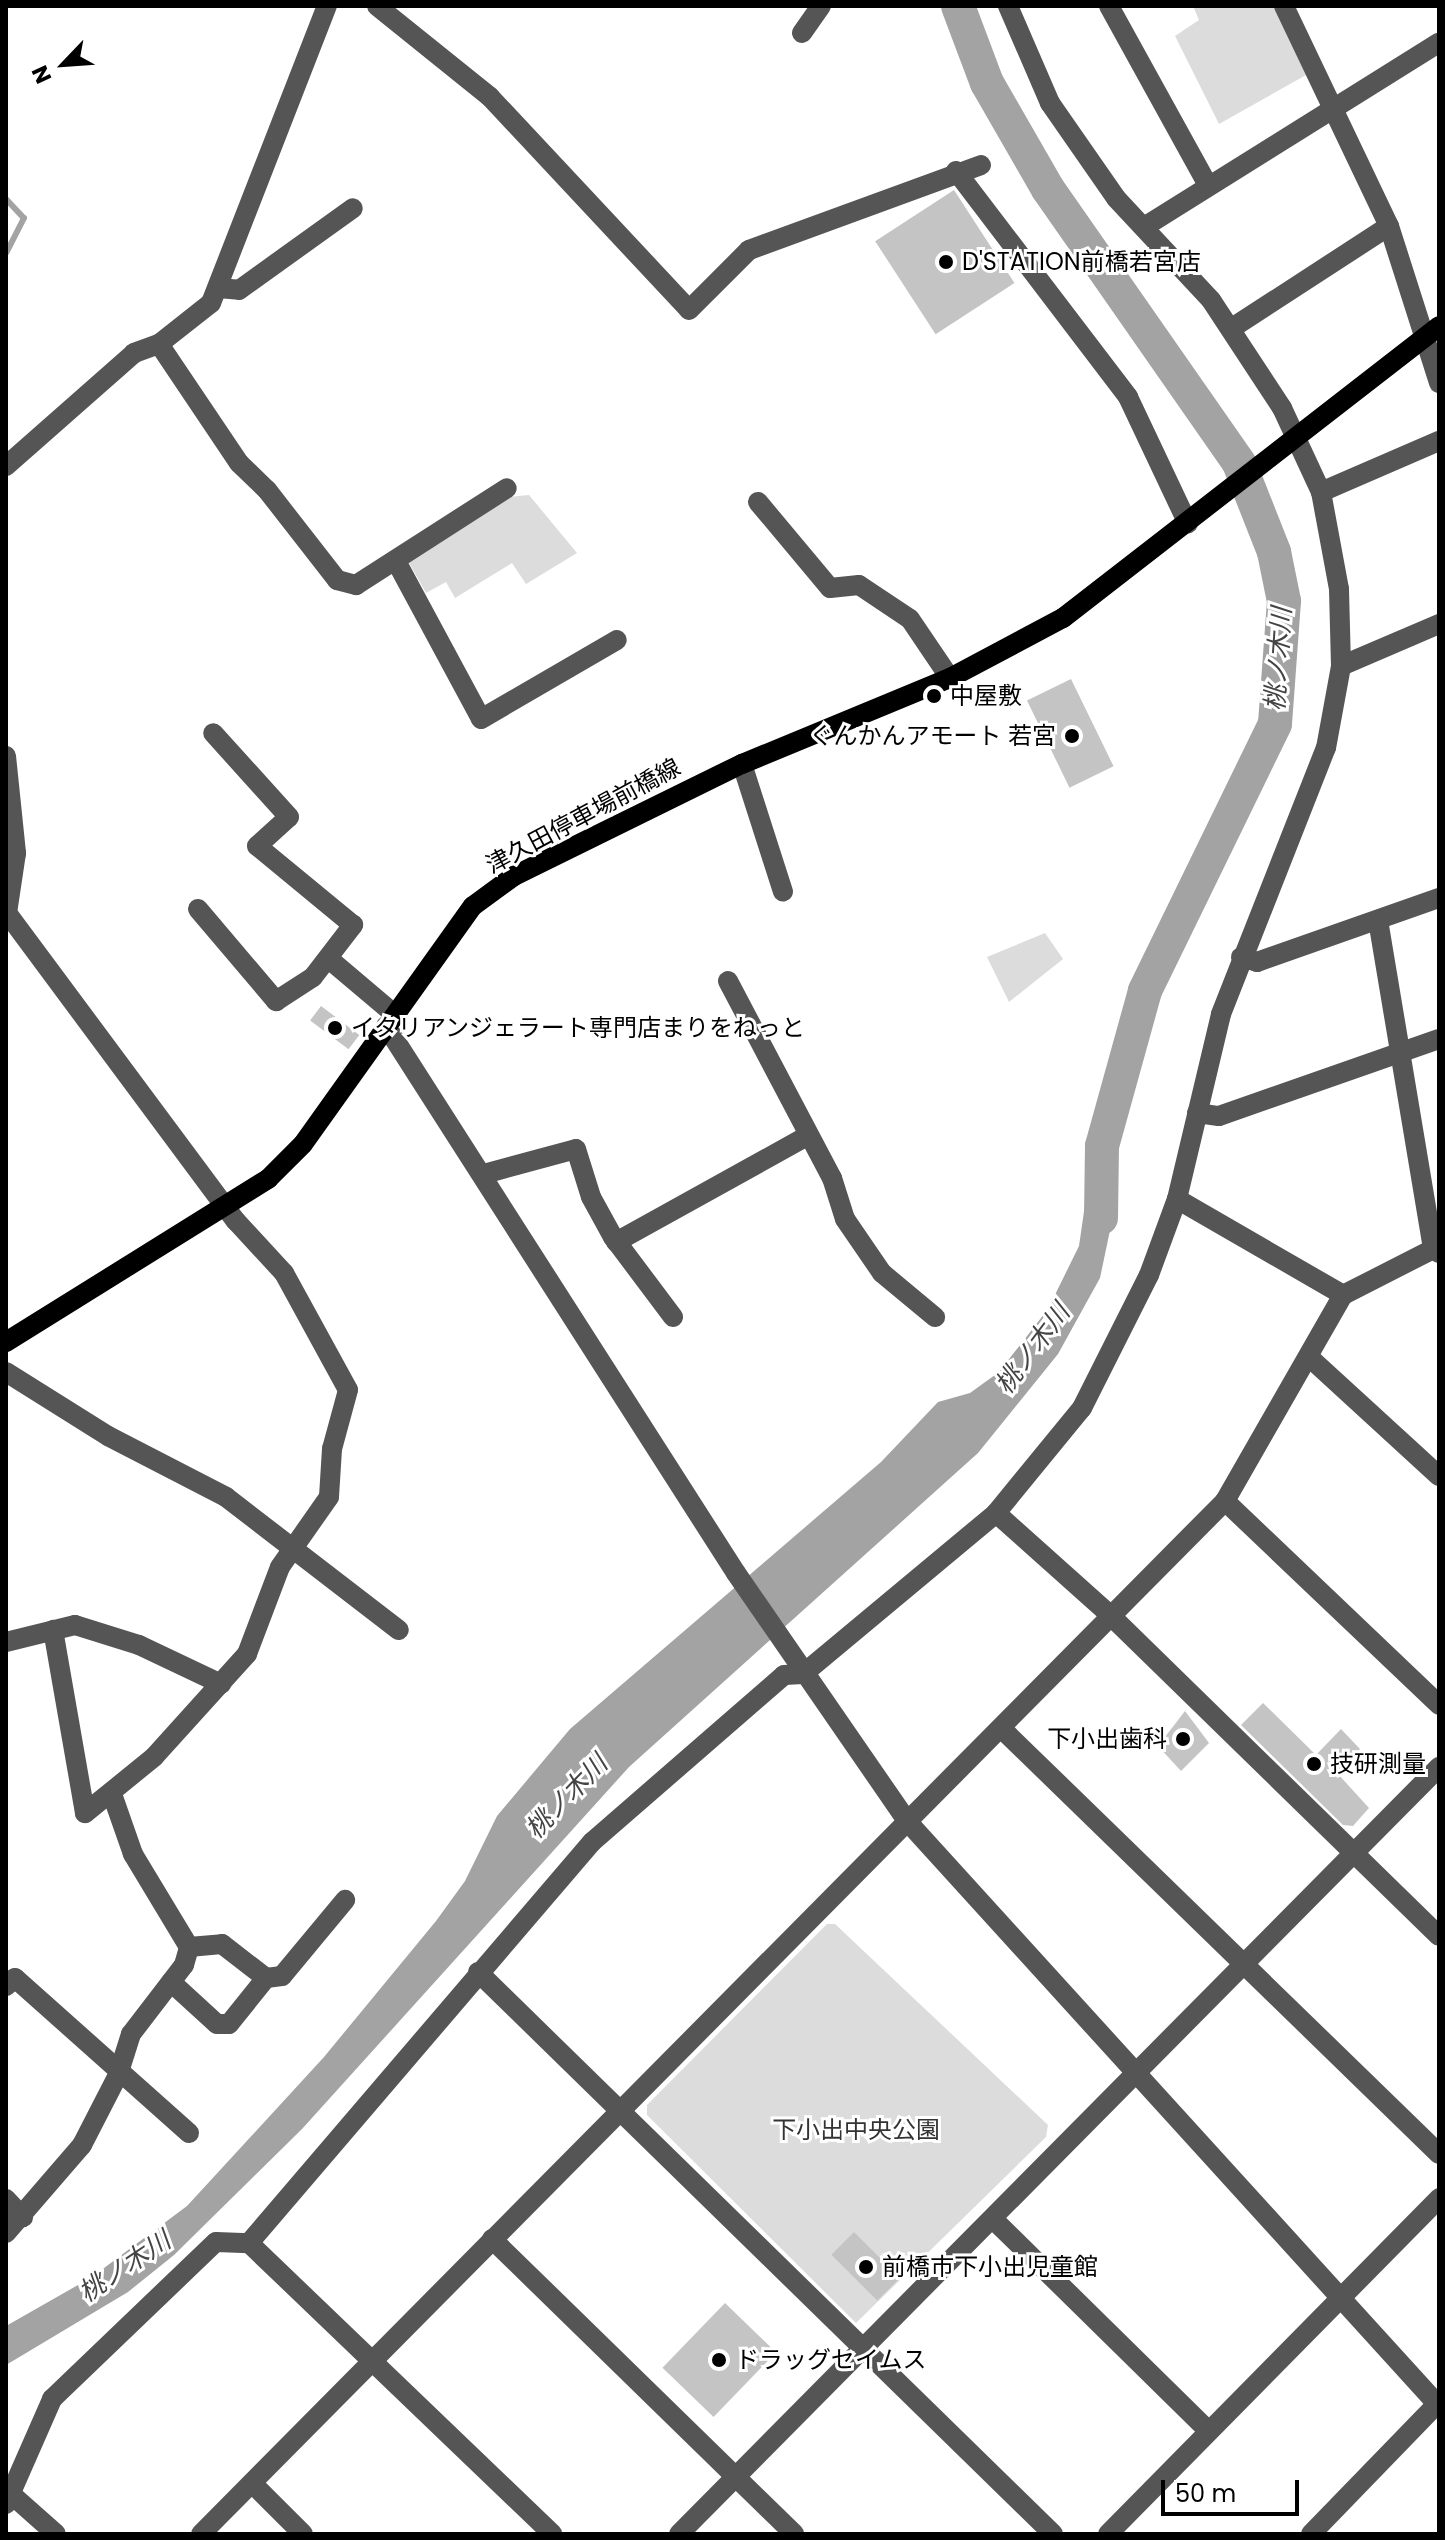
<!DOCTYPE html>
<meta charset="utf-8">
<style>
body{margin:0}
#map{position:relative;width:1445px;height:2540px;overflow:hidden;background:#fff;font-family:Poppins,"Noto Sans JP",sans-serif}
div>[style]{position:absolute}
.green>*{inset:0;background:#dcdcdc}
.water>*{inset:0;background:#a3a3a3}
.stream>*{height:6px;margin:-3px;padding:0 3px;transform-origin:3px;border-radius:3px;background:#a3a3a3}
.river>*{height:34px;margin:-17px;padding:0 17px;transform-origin:17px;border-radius:17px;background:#a3a3a3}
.building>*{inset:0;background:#c4c4c4;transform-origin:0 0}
.minor>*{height:20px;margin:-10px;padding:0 10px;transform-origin:10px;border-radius:10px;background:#555}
.major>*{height:20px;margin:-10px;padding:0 10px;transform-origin:10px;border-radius:10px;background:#000}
.dots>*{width:22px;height:22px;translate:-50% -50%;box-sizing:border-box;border:4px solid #fff;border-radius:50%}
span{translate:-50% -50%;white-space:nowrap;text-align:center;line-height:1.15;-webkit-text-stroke:6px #fff;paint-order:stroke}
.poi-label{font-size:24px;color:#000}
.left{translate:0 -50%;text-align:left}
.right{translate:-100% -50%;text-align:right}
.street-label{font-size:24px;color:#000}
.park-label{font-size:24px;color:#333}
.water-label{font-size:26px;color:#444;font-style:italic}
.frame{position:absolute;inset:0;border:8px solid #000;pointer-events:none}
.north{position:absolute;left:24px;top:24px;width:80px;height:80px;-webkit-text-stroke:6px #fff;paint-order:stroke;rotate:245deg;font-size:22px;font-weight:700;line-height:32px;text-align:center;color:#000}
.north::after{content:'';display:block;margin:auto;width:28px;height:36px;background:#000;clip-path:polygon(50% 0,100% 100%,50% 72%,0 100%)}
.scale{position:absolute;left:1161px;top:2480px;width:138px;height:36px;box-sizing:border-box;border:4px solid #000;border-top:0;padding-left:10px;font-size:24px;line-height:28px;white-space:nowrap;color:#000;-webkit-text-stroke:6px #fff;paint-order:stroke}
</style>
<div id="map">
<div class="green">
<div style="clip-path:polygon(1193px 6px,1274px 6px,1306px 75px,1219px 124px,1175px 36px,1199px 20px)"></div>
<div style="clip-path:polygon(529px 495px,577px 553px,526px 584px,512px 563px,455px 598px,446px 582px,426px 593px,407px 559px,507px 497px)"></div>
<div style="clip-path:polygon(1045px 933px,1063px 959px,1009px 1002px,987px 957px)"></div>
<div style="clip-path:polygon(827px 1924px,835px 1924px,1048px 2125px,1046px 2137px,856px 2323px,647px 2115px,647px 2105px)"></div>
</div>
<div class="water">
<div style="clip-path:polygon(1094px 1142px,1113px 1216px,1100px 1278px,1058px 1354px,978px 1453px,629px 1767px,302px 2129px,174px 2255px,128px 2292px,6px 2365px,6px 2326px,92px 2277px,187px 2206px,324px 2057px,436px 1921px,465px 1881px,497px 1816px,570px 1729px,881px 1462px,938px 1402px,970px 1393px,999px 1372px,1048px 1309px,1079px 1246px)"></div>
</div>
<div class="stream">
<div style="left:6px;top:199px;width:26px;rotate:47deg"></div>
<div style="left:24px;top:218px;width:39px;rotate:117deg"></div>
</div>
<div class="river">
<div style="left:958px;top:6px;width:82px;rotate:69.4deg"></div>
<div style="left:987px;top:83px;width:122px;rotate:60.1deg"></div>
<div style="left:1048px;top:189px;width:334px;rotate:55.1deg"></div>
<div style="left:1239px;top:463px;width:96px;rotate:68.5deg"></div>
<div style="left:1274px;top:552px;width:50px;rotate:78.5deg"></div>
<div style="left:1284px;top:601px;width:123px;rotate:94.2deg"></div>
<div style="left:1275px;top:724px;width:297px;rotate:116deg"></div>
<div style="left:1145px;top:991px;width:161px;rotate:105.5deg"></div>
<div style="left:1102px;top:1146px;width:72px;rotate:90.8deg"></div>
</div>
<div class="building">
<div style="left:954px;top:190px;width:111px;height:94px;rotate:57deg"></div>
<div style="left:1071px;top:679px;width:97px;height:49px;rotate:64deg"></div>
<div style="left:321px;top:1006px;width:48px;height:18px;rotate:37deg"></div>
<div style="clip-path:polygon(1263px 1703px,1316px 1755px,1341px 1729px,1360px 1749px,1338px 1774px,1369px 1808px,1353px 1826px,1343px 1825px,1241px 1725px)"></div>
<div style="clip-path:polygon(1185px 1711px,1209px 1743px,1181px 1771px,1158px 1746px)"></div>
<div style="left:854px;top:2232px;width:65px;height:32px;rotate:45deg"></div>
<div style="left:725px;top:2303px;width:71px;height:90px;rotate:44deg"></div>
</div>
<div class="minor">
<div style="left:377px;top:6px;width:145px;rotate:38.8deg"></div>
<div style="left:490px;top:97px;width:291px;rotate:46.9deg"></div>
<div style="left:689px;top:310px;width:85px;rotate:-45deg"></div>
<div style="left:749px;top:250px;width:247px;rotate:-20.1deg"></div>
<div style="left:1109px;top:6px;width:205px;rotate:61.1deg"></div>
<div style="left:1284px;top:6px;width:244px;rotate:64.5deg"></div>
<div style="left:1389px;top:226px;width:165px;rotate:72.3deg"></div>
<div style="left:802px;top:33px;width:33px;rotate:-55deg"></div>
<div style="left:956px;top:171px;width:284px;rotate:52.7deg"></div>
<div style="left:1128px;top:397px;width:140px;rotate:64.7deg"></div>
<div style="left:1144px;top:227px;width:348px;rotate:-32deg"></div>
<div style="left:218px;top:288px;width:21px;rotate:5deg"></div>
<div style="left:239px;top:290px;width:140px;rotate:-35.7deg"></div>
<div style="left:1232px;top:328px;width:187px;rotate:-33deg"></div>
<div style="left:159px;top:344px;width:143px;rotate:56.1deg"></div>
<div style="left:239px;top:463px;width:39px;rotate:44deg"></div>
<div style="left:267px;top:490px;width:114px;rotate:52.1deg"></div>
<div style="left:337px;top:580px;width:20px;rotate:15deg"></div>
<div style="left:356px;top:585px;width:179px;rotate:-32.7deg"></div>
<div style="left:6px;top:466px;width:171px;rotate:-41.4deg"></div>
<div style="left:134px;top:353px;width:27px;rotate:-20deg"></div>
<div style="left:159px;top:344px;width:66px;rotate:-38.3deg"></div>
<div style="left:211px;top:303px;width:319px;rotate:-68.7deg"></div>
<div style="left:1321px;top:492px;width:129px;rotate:-23.4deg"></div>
<div style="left:758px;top:502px;width:112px;rotate:50.1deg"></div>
<div style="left:830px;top:588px;width:29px;rotate:-6deg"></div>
<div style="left:859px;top:585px;width:61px;rotate:33.7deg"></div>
<div style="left:910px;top:619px;width:71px;rotate:55.9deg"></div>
<div style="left:396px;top:561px;width:179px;rotate:61.7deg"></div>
<div style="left:481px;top:719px;width:157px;rotate:-30.2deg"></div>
<div style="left:1341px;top:666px;width:107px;rotate:-23.2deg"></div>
<div style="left:6px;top:756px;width:98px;rotate:84.1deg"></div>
<div style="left:16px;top:853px;width:61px;rotate:98.5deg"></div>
<div style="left:7px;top:913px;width:384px;rotate:53.4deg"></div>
<div style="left:236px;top:1221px;width:71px;rotate:47.3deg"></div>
<div style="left:284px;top:1273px;width:133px;rotate:61.3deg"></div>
<div style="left:348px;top:1390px;width:61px;rotate:105.2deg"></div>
<div style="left:332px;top:1449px;width:48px;rotate:93.6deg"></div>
<div style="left:329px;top:1497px;width:85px;rotate:125deg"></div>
<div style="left:280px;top:1567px;width:93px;rotate:110.8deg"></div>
<div style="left:247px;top:1654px;width:139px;rotate:132.1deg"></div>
<div style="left:154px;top:1757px;width:89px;rotate:140.9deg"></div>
<div style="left:85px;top:1813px;width:186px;rotate:-99.9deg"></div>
<div style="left:742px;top:764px;width:134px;rotate:72.2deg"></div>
<div style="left:198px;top:909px;width:121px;rotate:49.7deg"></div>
<div style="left:276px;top:1001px;width:44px;rotate:-33deg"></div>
<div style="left:313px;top:977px;width:66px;rotate:-52.4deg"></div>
<div style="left:353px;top:925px;width:124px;rotate:-140.5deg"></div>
<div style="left:257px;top:846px;width:43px;rotate:-42.2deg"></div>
<div style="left:289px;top:817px;width:113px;rotate:-132.1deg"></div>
<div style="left:1378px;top:920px;width:334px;rotate:80.5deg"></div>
<div style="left:1433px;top:1249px;width:7px;rotate:34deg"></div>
<div style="left:1241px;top:957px;width:17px;rotate:17deg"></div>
<div style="left:1257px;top:962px;width:193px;rotate:-19.4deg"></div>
<div style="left:329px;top:959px;width:85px;rotate:40.2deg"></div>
<div style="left:728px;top:981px;width:223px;rotate:62.2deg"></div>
<div style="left:832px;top:1178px;width:43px;rotate:72.4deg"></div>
<div style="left:845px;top:1219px;width:65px;rotate:55.6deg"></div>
<div style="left:882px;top:1273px;width:69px;rotate:39.7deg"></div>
<div style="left:386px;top:1026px;width:649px;rotate:57.39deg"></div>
<div style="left:736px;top:1573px;width:301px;rotate:55.4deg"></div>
<div style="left:907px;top:1821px;width:791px;rotate:47.72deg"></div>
<div style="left:1197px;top:1113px;width:22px;rotate:8deg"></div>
<div style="left:1219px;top:1116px;width:233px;rotate:-19.3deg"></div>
<div style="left:484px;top:1174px;width:95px;rotate:-15.2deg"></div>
<div style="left:576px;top:1149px;width:50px;rotate:72.6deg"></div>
<div style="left:591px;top:1197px;width:46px;rotate:61.2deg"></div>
<div style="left:613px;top:1237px;width:100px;rotate:53.1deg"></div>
<div style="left:1177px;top:1199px;width:192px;rotate:30deg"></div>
<div style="left:616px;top:1242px;width:218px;rotate:-29deg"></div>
<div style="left:1309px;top:1357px;width:176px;rotate:42.5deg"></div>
<div style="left:6px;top:1372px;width:120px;rotate:32.1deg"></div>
<div style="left:108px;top:1436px;width:133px;rotate:27.3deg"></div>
<div style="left:226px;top:1497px;width:218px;rotate:37.6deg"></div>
<div style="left:1225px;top:1501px;width:296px;rotate:43.6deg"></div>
<div style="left:996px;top:1513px;width:154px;rotate:41.8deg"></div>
<div style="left:1111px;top:1616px;width:458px;rotate:44.3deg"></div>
<div style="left:6px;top:1642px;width:71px;rotate:-13.8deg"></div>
<div style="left:75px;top:1625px;width:67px;rotate:17.4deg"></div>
<div style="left:139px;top:1645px;width:91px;rotate:25.4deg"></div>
<div style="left:1001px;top:1728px;width:611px;rotate:44.2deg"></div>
<div style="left:189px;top:1947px;width:33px;rotate:-5deg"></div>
<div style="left:222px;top:1944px;width:56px;rotate:37.7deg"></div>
<div style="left:266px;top:1978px;width:16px;rotate:-7deg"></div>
<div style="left:282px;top:1976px;width:99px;rotate:-50.3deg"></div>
<div style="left:478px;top:1972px;width:804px;rotate:44.34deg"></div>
<div style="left:171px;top:1982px;width:62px;rotate:42.4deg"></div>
<div style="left:217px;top:2024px;width:12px"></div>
<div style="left:229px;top:2024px;width:59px;rotate:-51.2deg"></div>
<div style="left:6px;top:1986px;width:12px;rotate:-42deg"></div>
<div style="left:15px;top:1978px;width:233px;rotate:41.7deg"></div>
<div style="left:6px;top:2199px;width:25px;rotate:47deg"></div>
<div style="left:994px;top:2220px;width:300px;rotate:44.5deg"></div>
<div style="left:6px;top:2233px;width:116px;rotate:-49.2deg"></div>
<div style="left:82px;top:2145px;width:79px;rotate:-62.8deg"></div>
<div style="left:118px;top:2075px;width:43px;rotate:-72.4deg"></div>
<div style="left:131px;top:2034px;width:87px;rotate:-52.5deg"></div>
<div style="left:184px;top:1965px;width:19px;rotate:-74deg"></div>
<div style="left:189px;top:1947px;width:109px;rotate:-121.1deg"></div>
<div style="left:133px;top:1854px;width:64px;rotate:-109.3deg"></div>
<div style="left:492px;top:2239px;width:422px;rotate:44.3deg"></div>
<div style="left:249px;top:2243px;width:420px;rotate:43.8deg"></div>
<div style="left:252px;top:2483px;width:72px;rotate:45deg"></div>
<div style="left:11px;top:2494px;width:60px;rotate:41.6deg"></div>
<div style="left:6px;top:2504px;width:115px;rotate:-66.3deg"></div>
<div style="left:52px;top:2399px;width:227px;rotate:-43.8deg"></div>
<div style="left:216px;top:2242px;width:33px;rotate:2deg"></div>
<div style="left:249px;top:2243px;width:528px;rotate:-49.46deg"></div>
<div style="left:592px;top:1842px;width:254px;rotate:-41deg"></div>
<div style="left:784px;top:1675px;width:19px;rotate:-3deg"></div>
<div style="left:803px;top:1674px;width:251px;rotate:-39.8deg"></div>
<div style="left:996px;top:1513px;width:136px;rotate:-50.7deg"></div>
<div style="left:1082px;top:1408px;width:149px;rotate:-63.3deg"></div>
<div style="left:1149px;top:1275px;width:81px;rotate:-69.8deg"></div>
<div style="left:1177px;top:1199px;width:190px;rotate:-76.6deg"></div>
<div style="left:1221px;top:1014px;width:286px;rotate:-68.5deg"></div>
<div style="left:1326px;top:748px;width:83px;rotate:-79.6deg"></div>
<div style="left:1341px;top:666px;width:77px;rotate:-91.5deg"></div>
<div style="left:1339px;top:589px;width:99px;rotate:-100.5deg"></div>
<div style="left:1321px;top:492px;width:93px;rotate:-114.9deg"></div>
<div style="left:1282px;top:408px;width:129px;rotate:-123.3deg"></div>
<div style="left:1211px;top:300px;width:139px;rotate:-133deg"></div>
<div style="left:1116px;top:198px;width:116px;rotate:-124.8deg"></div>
<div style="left:1050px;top:103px;width:106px;rotate:-113.4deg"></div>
<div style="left:201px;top:2534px;width:1455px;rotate:-45.25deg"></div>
<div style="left:1225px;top:1501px;width:237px;rotate:-60.2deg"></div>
<div style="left:1343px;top:1295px;width:108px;rotate:-27deg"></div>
<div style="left:679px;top:2534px;width:1080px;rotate:-45.26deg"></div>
<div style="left:1108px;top:2534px;width:472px;rotate:-45.4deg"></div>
<div style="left:1311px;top:2534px;width:184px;rotate:-45.9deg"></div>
</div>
<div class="major">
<div style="left:6px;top:1342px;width:309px;rotate:-31.9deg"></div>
<div style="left:268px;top:1179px;width:49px;rotate:-45deg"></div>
<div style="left:303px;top:1144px;width:292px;rotate:-54.5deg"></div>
<div style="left:473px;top:906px;width:51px;rotate:-36.2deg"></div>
<div style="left:514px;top:876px;width:254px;rotate:-26.2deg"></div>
<div style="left:742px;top:764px;width:225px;rotate:-22.5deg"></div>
<div style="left:950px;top:678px;width:128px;rotate:-28deg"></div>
<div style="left:1063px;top:618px;width:476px;rotate:-37.8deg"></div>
</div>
<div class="dots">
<div style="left:946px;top:262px;background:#000"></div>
<div style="left:934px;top:696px;background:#000"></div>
<div style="left:1072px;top:736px;background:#000"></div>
<div style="left:335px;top:1028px;background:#000"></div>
<div style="left:1183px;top:1739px;background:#000"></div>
<div style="left:1314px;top:1764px;background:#000"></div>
<div style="left:866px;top:2267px;background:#000"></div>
<div style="left:719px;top:2360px;background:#000"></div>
</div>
<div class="poi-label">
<span class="left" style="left:962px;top:262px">D'STATION前橋若宮店</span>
<span class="left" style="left:950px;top:696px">中屋敷</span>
<span class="right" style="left:1056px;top:736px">ぐんかんアモート 若宮</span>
<span class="left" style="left:351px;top:1028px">イタリアンジェラート専門店まりをねっと</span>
<span class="right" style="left:1167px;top:1739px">下小出歯科</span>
<span class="left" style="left:1330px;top:1764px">技研測量</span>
<span class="left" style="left:882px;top:2267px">前橋市下小出児童館</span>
<span class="left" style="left:735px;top:2360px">ドラッグセイムス</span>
</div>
<div class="street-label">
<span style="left:583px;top:816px;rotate:-28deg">津久田停車場前橋線</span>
</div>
<div class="park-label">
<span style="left:856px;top:2130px">下小出中央公園</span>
</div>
<div class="water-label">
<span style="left:1279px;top:659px;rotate:-86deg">桃ノ木川</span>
<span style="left:1033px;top:1349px;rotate:-53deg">桃ノ木川</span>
<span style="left:567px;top:1797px;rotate:-46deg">桃ノ木川</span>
<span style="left:125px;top:2267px;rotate:-34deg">桃ノ木川</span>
</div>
<div class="frame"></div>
<div class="north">N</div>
<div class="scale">50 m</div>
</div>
